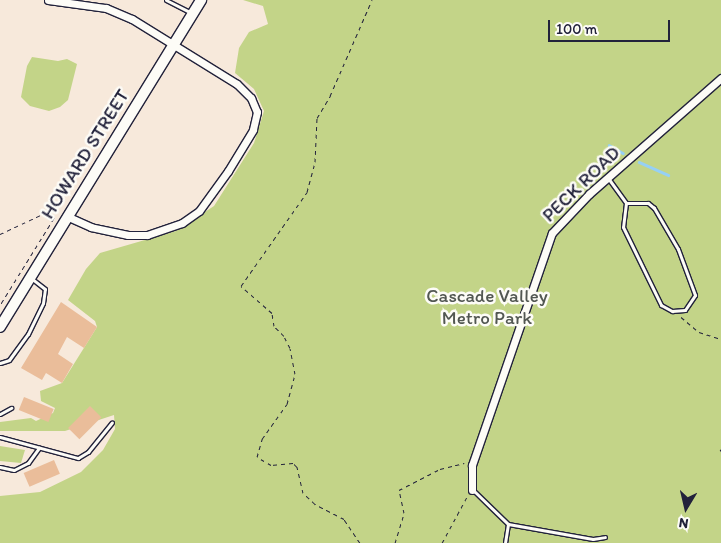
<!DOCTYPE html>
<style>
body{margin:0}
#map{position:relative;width:721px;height:543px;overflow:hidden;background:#f7e9db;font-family:Itim,sans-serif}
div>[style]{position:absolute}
.green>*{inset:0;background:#c3d488}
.stream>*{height:2.5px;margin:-1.25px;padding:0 1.25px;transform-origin:1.25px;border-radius:1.25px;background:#96d0f5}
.building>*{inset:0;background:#eabd9a;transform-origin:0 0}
.path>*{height:1px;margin-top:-0.5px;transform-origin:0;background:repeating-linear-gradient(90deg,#22223b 0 4px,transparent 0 8px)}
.roads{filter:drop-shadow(1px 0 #22223b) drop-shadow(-1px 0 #22223b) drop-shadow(0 1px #22223b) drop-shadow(0 -1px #22223b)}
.service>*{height:3px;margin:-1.5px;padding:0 1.5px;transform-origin:1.5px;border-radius:1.5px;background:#fdfcf7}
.minor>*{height:7px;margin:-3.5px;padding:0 3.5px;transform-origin:3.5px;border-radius:3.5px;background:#fdfcf7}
.secondary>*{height:10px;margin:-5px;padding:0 5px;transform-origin:5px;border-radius:5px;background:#fdfcf7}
span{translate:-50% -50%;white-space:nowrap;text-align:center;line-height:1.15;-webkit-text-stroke:5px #fdfcf7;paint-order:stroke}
.street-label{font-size:19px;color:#22223b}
.park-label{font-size:19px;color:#525752}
.north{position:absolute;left:661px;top:483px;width:50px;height:50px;-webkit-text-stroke:4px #fdfcf7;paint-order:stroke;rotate:189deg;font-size:14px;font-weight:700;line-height:20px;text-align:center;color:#22223b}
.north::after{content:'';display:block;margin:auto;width:18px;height:22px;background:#22223b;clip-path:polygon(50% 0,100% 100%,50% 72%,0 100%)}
.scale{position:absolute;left:548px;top:20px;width:122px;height:22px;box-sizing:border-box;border:2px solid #22223b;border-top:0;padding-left:6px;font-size:15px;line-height:18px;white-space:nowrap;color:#22223b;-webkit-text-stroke:4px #fdfcf7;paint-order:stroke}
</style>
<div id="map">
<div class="green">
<div style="clip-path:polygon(243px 0,721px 0,721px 543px,0 543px,0 496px,40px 492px,81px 472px,103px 450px,115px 429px,114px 415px,65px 431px,0 431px,0 422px,31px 418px,36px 421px,53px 413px,55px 408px,41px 401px,40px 391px,62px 383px,97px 327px,95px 321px,68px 300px,86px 269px,100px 253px,176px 231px,214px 206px,254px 143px,264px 111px,254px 89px,235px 73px,239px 48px,249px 32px,268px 24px,263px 6px)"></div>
<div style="clip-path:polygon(32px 57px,58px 61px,67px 59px,77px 64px,68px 100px,60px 107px,49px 111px,30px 106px,21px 97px,27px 66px)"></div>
<div style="clip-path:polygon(0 446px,25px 450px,21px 463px,0 461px)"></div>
</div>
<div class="stream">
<div style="left:609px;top:145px;width:16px;rotate:30deg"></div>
<div style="left:639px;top:162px;width:32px;rotate:24deg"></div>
</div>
<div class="building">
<div style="clip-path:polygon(61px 302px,97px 327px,84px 348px,67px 337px,58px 354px,73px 364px,62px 383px,46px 373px,42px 380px,21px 368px)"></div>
<div style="left:24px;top:397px;width:32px;height:14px;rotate:22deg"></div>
<div style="left:90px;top:406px;width:16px;height:31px;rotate:45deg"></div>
<div style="left:54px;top:460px;width:15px;height:33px;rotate:67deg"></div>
</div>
<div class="path">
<div style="left:0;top:234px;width:54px;rotate:-25.1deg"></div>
<div style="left:49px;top:211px;width:9px;rotate:54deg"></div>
<div style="left:54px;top:218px;width:102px;rotate:121.8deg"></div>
<div style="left:681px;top:317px;width:23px;rotate:40deg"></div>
<div style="left:699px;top:332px;width:23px;rotate:18deg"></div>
<div style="left:720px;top:451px;width:2px;rotate:-63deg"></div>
<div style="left:360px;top:543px;width:29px;rotate:-124deg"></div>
<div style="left:344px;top:519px;width:33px;rotate:-153deg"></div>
<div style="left:315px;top:504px;width:16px;rotate:-137deg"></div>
<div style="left:303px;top:493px;width:27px;rotate:-103deg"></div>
<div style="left:297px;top:467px;width:6px;rotate:-135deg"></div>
<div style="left:293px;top:463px;width:22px;rotate:175deg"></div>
<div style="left:271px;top:465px;width:16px;rotate:-150deg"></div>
<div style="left:257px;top:457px;width:19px;rotate:-74deg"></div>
<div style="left:262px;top:439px;width:43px;rotate:-54.5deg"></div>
<div style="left:287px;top:404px;width:31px;rotate:-75deg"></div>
<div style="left:295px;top:374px;width:26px;rotate:-101deg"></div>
<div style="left:290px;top:348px;width:13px;rotate:-117deg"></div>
<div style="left:284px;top:336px;width:14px;rotate:-135deg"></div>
<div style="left:274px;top:326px;width:13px;rotate:-99deg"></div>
<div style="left:272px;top:313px;width:41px;rotate:-138.9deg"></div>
<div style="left:241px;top:286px;width:115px;rotate:-54.9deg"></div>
<div style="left:307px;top:192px;width:31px;rotate:-75deg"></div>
<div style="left:315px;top:162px;width:44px;rotate:-87.4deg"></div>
<div style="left:317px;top:118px;width:26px;rotate:-59deg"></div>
<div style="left:330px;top:96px;width:105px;rotate:-66.4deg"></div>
<div style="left:395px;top:543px;width:31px;rotate:-73deg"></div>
<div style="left:404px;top:513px;width:24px;rotate:-102deg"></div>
<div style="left:399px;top:490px;width:46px;rotate:-27.1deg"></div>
<div style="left:440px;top:469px;width:25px;rotate:-14deg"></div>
<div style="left:442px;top:543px;width:55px;rotate:-61.6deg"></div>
</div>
<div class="roads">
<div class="service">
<div style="left:166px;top:0;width:29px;rotate:27deg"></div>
<div style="left:608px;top:178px;width:31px;rotate:54deg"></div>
<div style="left:626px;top:203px;width:24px;rotate:97deg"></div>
<div style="left:623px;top:227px;width:87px;rotate:64deg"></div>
<div style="left:661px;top:305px;width:13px;rotate:29deg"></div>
<div style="left:672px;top:311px;width:13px;rotate:-4deg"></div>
<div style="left:685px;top:310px;width:18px;rotate:-56deg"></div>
<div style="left:695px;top:295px;width:49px;rotate:-110.3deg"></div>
<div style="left:678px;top:249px;width:48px;rotate:-120.3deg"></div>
<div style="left:654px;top:208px;width:8px;rotate:-140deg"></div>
<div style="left:648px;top:203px;width:22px;rotate:180deg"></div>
<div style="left:0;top:363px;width:9px;rotate:-18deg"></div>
<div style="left:9px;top:360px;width:32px;rotate:-54deg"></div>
<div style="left:28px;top:334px;width:34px;rotate:-64deg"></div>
<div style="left:43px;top:303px;width:14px;rotate:-82deg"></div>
<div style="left:45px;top:289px;width:16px;rotate:-142deg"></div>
<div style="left:0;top:414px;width:13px;rotate:-29deg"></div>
<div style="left:0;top:437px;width:81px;rotate:15.1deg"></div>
<div style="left:78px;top:458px;width:12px;rotate:-31deg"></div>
<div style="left:88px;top:452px;width:38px;rotate:-51deg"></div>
<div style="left:0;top:467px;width:14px;rotate:12deg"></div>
<div style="left:14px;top:470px;width:16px;rotate:-27deg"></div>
<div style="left:28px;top:463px;width:19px;rotate:-54deg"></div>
<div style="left:473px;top:490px;width:49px;rotate:44.2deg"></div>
<div style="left:508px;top:524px;width:86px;rotate:10deg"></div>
<div style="left:593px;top:539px;width:12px;rotate:-9deg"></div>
<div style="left:505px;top:543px;width:19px;rotate:-81deg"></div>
</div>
<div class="minor">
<div style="left:48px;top:0;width:59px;rotate:7.9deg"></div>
<div style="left:106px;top:8px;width:28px;rotate:23deg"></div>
<div style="left:132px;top:19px;width:123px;rotate:31.8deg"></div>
<div style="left:237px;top:84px;width:20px;rotate:45deg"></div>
<div style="left:251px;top:98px;width:15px;rotate:67deg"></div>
<div style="left:257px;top:112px;width:18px;rotate:103deg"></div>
<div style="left:253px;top:130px;width:48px;rotate:121.4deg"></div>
<div style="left:228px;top:171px;width:49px;rotate:125.9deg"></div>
<div style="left:199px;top:211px;width:21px;rotate:145deg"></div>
<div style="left:182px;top:223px;width:37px;rotate:161deg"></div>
<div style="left:147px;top:235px;width:19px;rotate:180deg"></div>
<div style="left:128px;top:235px;width:38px;rotate:-168deg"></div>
<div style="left:91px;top:227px;width:27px;rotate:-156deg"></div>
<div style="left:472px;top:490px;width:25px;rotate:-90deg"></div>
<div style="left:472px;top:465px;width:245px;rotate:-71deg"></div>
<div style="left:552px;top:233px;width:54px;rotate:-46.5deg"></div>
<div style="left:589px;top:194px;width:176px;rotate:-41.3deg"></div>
</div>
<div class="secondary">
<div style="left:0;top:327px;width:384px;rotate:-58.4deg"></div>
</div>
</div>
<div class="street-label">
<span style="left:85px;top:154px;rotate:-58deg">HOWARD STREET</span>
<span style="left:581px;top:184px;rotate:-44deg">PECK ROAD</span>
</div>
<div class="park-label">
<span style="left:487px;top:307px">Cascade Valley<br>Metro Park</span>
</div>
<div class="north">N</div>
<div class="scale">100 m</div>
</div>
